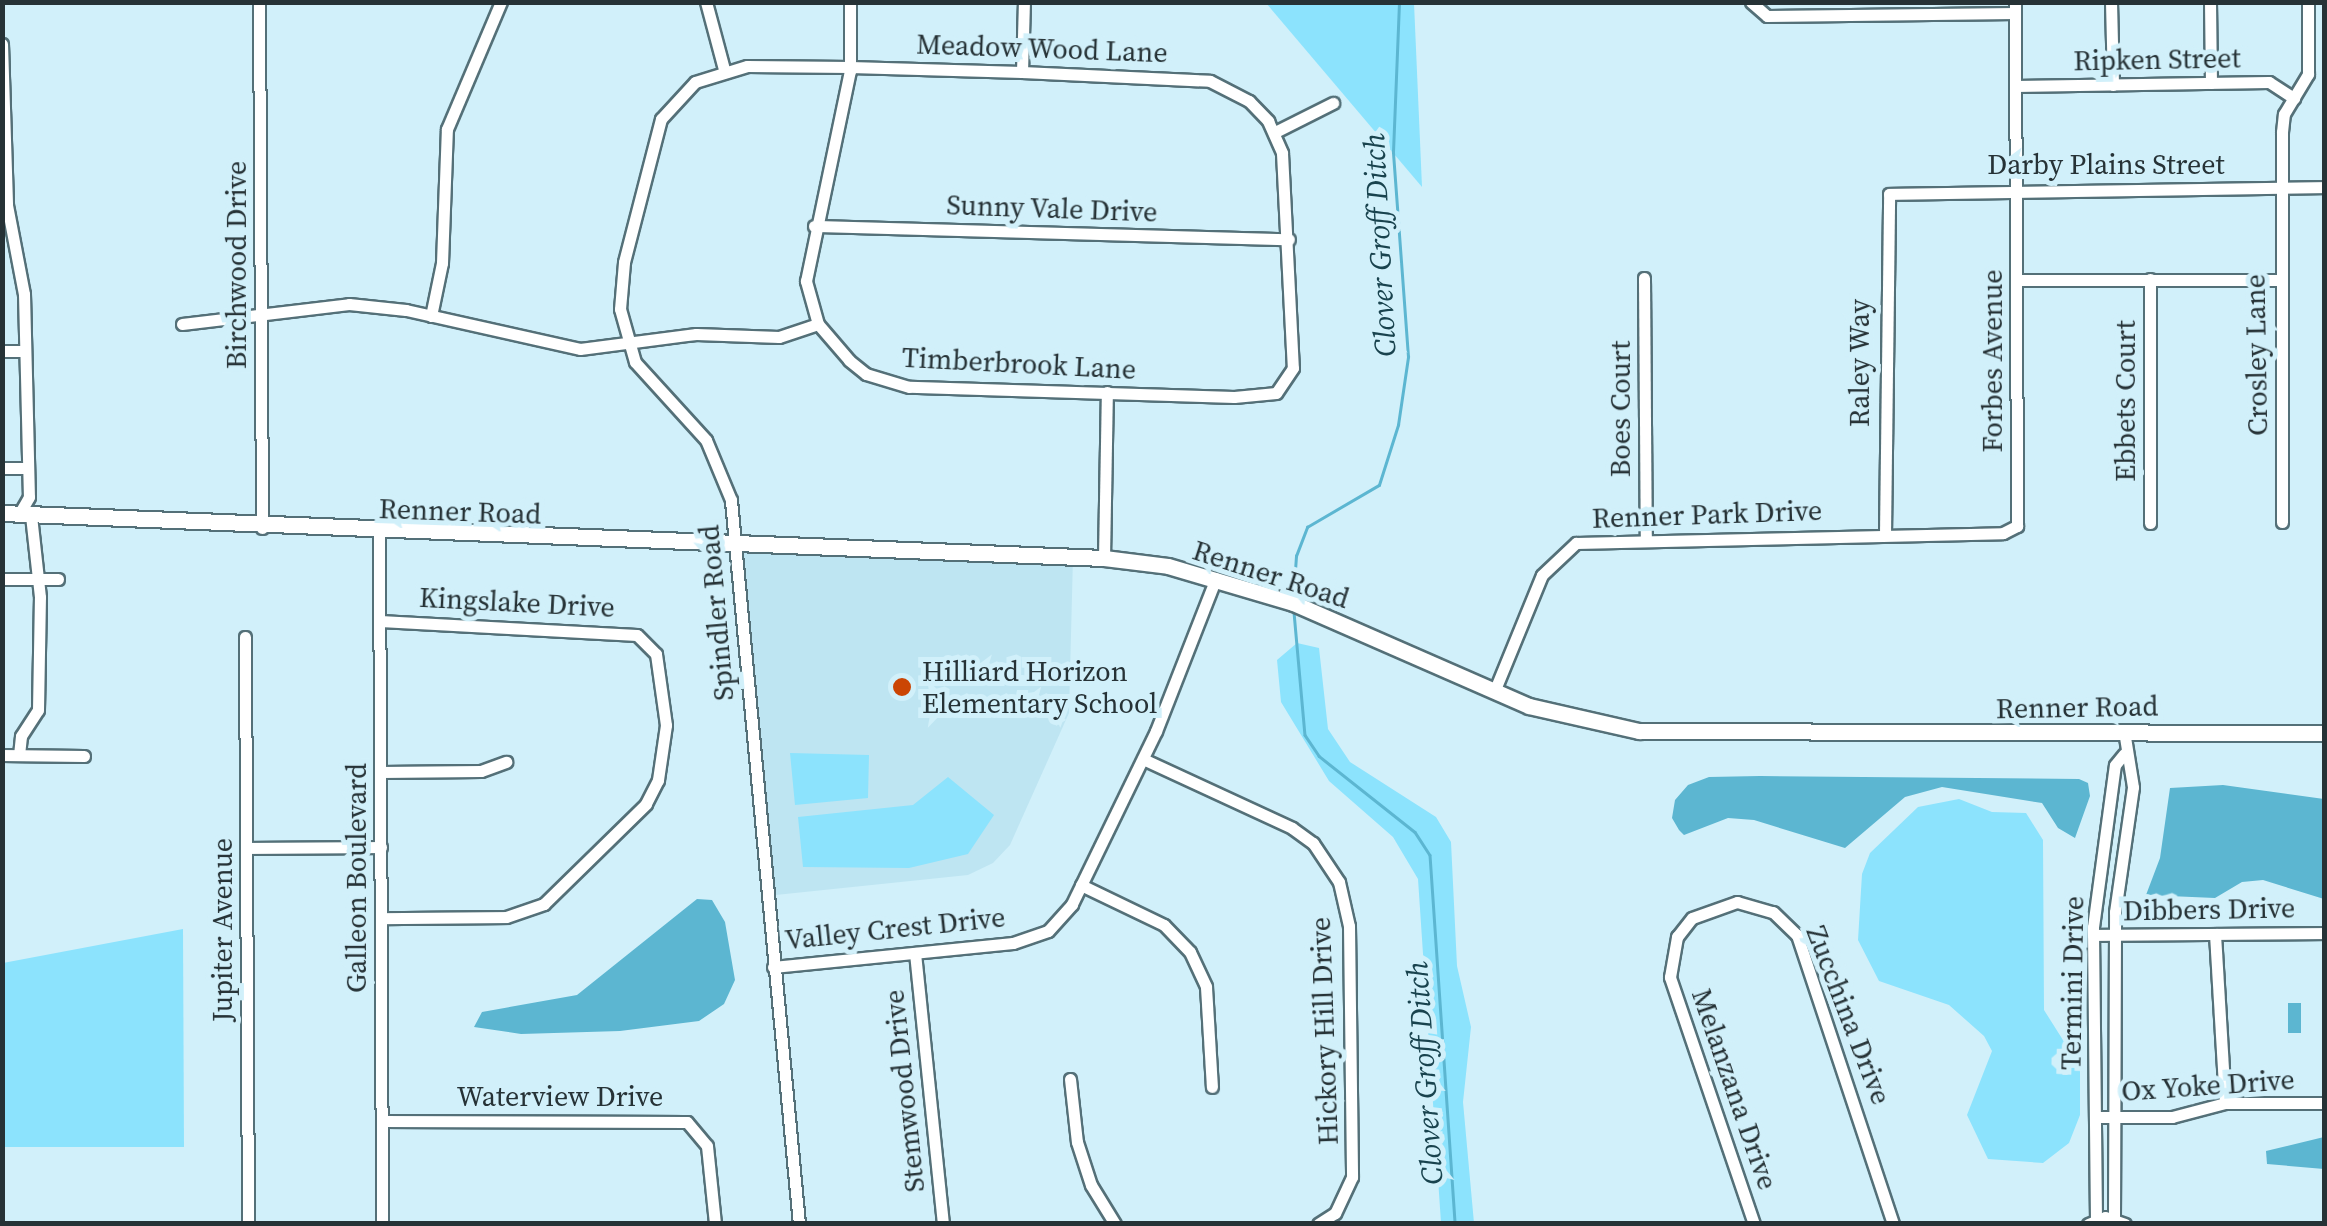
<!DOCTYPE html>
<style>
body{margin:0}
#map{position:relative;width:2327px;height:1226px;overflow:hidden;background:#d1f0fa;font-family:"Source Serif 4",serif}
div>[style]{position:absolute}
.built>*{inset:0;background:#bee5f2}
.green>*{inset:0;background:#8ce3fd}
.water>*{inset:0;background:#5cb6d1;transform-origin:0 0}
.stream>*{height:2.5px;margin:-1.25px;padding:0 1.25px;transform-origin:1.25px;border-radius:1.25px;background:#5cb6d1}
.roads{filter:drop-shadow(2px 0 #547078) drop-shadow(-2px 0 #547078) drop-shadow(0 2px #547078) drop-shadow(0 -2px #547078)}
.minor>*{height:11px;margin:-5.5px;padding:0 5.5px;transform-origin:5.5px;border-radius:5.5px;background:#fff}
.major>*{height:15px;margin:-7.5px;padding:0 7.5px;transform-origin:7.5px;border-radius:7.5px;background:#fff}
.dots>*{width:28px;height:28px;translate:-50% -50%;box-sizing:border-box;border:5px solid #d1f0fa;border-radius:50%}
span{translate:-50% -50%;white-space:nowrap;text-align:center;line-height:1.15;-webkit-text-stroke:10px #d1f0fa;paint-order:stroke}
.street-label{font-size:28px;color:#263236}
.poi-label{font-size:28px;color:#263236}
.left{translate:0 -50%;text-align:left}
.water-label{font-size:30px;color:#19434e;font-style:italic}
.frame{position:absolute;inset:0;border:5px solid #263236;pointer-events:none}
</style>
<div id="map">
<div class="built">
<div style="clip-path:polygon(734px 547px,1073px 557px,1069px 713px,1010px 845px,993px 863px,968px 875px,766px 896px)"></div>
</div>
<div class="green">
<div style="clip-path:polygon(1266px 3px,1414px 3px,1422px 187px)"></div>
<div style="clip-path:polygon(1297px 643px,1319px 648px,1328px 729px,1350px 762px,1436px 817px,1451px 842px,1457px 966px,1471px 1027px,1463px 1102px,1474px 1223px,1441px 1223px,1418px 879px,1393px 837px,1329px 781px,1281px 702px,1277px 660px)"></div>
<div style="clip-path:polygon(790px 753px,869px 755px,868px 798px,795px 805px)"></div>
<div style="clip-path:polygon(948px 777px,994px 815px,968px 854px,909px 868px,803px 867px,798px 817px,913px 805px)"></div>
<div style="clip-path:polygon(1959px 799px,1992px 812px,2026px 813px,2043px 840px,2044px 1010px,2080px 1067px,2080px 1115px,2069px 1143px,2043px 1163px,1988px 1159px,1967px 1115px,1992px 1051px,1984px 1036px,1949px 1005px,1879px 981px,1858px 940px,1862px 874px,1870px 853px,1918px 807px)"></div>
<div style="clip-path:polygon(183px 929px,184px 1147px,3px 1147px,3px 963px)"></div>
</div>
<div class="water">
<div style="clip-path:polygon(1760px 776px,2079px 779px,2088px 783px,2090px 796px,2075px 838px,2058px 828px,2042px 803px,1942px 787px,1905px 797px,1845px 848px,1754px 820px,1728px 818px,1684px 835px,1679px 830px,1672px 818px,1675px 800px,1688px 785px,1709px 777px)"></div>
<div style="clip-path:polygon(2223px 785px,2324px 799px,2324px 899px,2263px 880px,2242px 882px,2215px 898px,2146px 895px,2160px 858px,2170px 788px)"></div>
<div style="clip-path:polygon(697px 899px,712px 900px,725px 922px,735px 980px,724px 1004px,699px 1021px,620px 1031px,521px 1034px,474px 1027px,482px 1012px,577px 995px)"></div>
<div style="left:2288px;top:1003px;width:13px;height:30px"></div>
<div style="clip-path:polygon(2324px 1137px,2324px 1169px,2267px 1164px,2266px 1151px)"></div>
</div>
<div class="stream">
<div style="left:1293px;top:599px;width:43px;rotate:-86deg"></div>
<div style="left:1296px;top:556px;width:31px;rotate:-69deg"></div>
<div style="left:1307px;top:527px;width:83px;rotate:-30.3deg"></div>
<div style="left:1379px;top:485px;width:63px;rotate:-72.4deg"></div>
<div style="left:1398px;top:425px;width:69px;rotate:-81.6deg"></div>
<div style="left:1408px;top:357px;width:206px;rotate:-94.2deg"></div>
<div style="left:1393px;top:152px;width:150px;rotate:-87.7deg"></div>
<div style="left:1294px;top:612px;width:123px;rotate:84.9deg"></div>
<div style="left:1305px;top:735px;width:25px;rotate:56deg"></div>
<div style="left:1319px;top:756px;width:122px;rotate:38.4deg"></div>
<div style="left:1415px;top:832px;width:27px;rotate:57deg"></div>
<div style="left:1430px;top:855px;width:370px;rotate:86.1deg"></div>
</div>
<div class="roads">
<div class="minor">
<div style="left:259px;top:2px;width:526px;rotate:89.67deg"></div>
<div style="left:706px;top:2px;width:69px;rotate:75deg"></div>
<div style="left:1751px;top:2px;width:21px;rotate:41deg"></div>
<div style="left:1767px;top:16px;width:248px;rotate:-0.7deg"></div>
<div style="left:2111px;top:2px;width:83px;rotate:88.6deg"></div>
<div style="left:2210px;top:2px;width:81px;rotate:89.3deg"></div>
<div style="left:2px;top:44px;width:161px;rotate:88.2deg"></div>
<div style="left:7px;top:205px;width:91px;rotate:79.2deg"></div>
<div style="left:24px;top:294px;width:203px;rotate:88.6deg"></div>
<div style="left:29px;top:497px;width:20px;rotate:120deg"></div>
<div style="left:1022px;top:72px;width:70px;rotate:-88.4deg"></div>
<div style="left:2015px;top:86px;width:254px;rotate:-0.9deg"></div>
<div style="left:2269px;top:82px;width:30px;rotate:33deg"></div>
<div style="left:1275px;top:132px;width:65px;rotate:-26.6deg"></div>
<div style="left:814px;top:226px;width:475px;rotate:1.6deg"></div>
<div style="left:1644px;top:278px;width:260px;rotate:89.6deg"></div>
<div style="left:2017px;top:280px;width:262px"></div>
<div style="left:431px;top:316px;width:54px;rotate:-78.3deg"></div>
<div style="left:442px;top:263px;width:134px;rotate:-87.9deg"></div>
<div style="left:447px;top:129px;width:138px;rotate:-67deg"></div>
<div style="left:182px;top:324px;width:168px;rotate:-6.8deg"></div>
<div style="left:349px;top:304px;width:57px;rotate:6deg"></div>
<div style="left:406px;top:310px;width:178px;rotate:12.6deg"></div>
<div style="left:580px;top:349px;width:117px;rotate:-7.4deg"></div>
<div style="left:696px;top:334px;width:83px;rotate:2.1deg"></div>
<div style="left:779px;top:337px;width:41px;rotate:-18.4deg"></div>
<div style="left:2px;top:351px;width:23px"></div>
<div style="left:2px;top:468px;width:23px"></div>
<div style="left:2282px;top:522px;width:390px;rotate:-90deg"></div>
<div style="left:2282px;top:132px;width:18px;rotate:-84deg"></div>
<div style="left:2284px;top:114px;width:47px;rotate:-59deg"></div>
<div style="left:2308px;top:74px;width:72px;rotate:-90deg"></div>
<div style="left:2150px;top:523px;width:244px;rotate:-90deg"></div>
<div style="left:379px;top:533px;width:691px;rotate:89.75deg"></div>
<div style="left:1885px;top:534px;width:340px;rotate:-89.3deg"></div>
<div style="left:1889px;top:194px;width:435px;rotate:-0.9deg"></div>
<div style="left:1104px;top:558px;width:166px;rotate:-89deg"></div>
<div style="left:2px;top:579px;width:56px"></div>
<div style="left:380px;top:621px;width:257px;rotate:3.1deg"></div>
<div style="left:637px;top:635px;width:27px;rotate:45deg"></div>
<div style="left:656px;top:654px;width:72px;rotate:82deg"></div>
<div style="left:666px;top:725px;width:56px;rotate:98.3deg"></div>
<div style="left:658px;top:780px;width:27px;rotate:117deg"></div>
<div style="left:646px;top:804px;width:143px;rotate:135.6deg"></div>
<div style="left:544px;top:904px;width:40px;rotate:161.1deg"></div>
<div style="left:506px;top:917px;width:124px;rotate:179.5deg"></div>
<div style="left:245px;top:637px;width:587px;rotate:89.71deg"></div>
<div style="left:1494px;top:692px;width:126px;rotate:-67.7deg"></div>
<div style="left:1542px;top:575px;width:47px;rotate:-43.3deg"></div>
<div style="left:1576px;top:543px;width:427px;rotate:-1.3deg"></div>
<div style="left:2003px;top:533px;width:16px;rotate:-27deg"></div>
<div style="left:2017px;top:526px;width:524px;rotate:-90.22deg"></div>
<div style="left:2px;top:755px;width:82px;rotate:0.7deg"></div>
<div style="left:19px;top:755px;width:19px;rotate:-84deg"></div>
<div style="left:21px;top:736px;width:31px;rotate:-57deg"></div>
<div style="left:38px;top:710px;width:113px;rotate:-89deg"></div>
<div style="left:40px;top:597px;width:82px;rotate:-96.3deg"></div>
<div style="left:1143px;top:759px;width:164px;rotate:24.8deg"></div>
<div style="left:1292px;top:828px;width:26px;rotate:36deg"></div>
<div style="left:1313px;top:843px;width:47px;rotate:56.3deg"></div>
<div style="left:1339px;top:882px;width:45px;rotate:77.2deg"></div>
<div style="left:1349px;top:926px;width:251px;rotate:89.3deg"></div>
<div style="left:1352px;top:1177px;width:40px;rotate:115deg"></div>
<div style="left:1335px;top:1213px;width:20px;rotate:147deg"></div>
<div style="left:381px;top:772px;width:100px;rotate:-0.6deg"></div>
<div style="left:481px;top:771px;width:27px;rotate:-20deg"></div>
<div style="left:248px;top:848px;width:133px;rotate:-0.4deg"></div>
<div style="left:1081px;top:885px;width:92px;rotate:25.7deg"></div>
<div style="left:1164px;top:925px;width:37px;rotate:46deg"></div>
<div style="left:1190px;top:952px;width:38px;rotate:65deg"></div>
<div style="left:1206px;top:987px;width:100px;rotate:86.6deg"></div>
<div style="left:2215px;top:934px;width:169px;rotate:86.6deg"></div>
<div style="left:2093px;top:935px;width:231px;rotate:-0.5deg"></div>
<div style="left:915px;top:953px;width:272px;rotate:84.1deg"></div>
<div style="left:773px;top:967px;width:241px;rotate:-5.7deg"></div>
<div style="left:1013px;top:943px;width:37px;rotate:-19deg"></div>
<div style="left:1048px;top:931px;width:36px;rotate:-48deg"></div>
<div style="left:1072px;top:904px;width:192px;rotate:-64.1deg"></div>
<div style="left:1156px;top:731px;width:164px;rotate:-68.6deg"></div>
<div style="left:1070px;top:1079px;width:63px;rotate:83.7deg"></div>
<div style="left:1077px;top:1142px;width:45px;rotate:72deg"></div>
<div style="left:1091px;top:1185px;width:46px;rotate:58.4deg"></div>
<div style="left:2095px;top:1117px;width:77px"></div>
<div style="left:2172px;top:1117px;width:55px;rotate:-14.8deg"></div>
<div style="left:2225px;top:1103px;width:99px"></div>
<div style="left:382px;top:1121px;width:305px;rotate:0.2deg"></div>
<div style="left:687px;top:1122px;width:31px;rotate:50deg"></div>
<div style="left:707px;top:1146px;width:78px;rotate:84.1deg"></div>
<div style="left:2114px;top:1218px;width:306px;rotate:-89.8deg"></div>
<div style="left:2115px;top:912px;width:126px;rotate:-81.8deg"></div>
<div style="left:2133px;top:787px;width:57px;rotate:-99.1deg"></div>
<div style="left:2096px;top:1219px;width:292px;rotate:-90.6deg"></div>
<div style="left:2093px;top:927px;width:163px;rotate:-82.3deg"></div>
<div style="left:2115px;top:765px;width:14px;rotate:-51deg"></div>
<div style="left:799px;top:1224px;width:727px;rotate:-95.37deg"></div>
<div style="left:731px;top:500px;width:65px;rotate:-112.6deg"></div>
<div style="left:706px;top:440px;width:105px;rotate:-132.3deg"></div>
<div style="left:635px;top:362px;width:55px;rotate:-105.8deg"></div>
<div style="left:620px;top:309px;width:47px;rotate:-85.1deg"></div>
<div style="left:624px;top:262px;width:148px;rotate:-75.5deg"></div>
<div style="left:661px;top:119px;width:50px;rotate:-47.4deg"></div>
<div style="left:695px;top:82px;width:54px;rotate:-17.1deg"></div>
<div style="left:747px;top:66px;width:103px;rotate:0.6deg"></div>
<div style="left:850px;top:67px;width:172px;rotate:1.7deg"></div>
<div style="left:1022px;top:72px;width:188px;rotate:2.7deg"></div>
<div style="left:1210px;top:81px;width:44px;rotate:27.1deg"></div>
<div style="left:1249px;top:101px;width:28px;rotate:46deg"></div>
<div style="left:1268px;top:121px;width:35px;rotate:66deg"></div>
<div style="left:1282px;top:153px;width:215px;rotate:87.1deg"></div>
<div style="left:1293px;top:368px;width:30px;rotate:124deg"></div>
<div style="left:1276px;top:393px;width:42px;rotate:174.6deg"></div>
<div style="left:1234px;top:397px;width:325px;rotate:-178.2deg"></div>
<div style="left:909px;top:387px;width:45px;rotate:-163.2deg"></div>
<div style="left:866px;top:374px;width:22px;rotate:-141deg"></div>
<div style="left:849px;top:360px;width:48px;rotate:-130.7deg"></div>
<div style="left:818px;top:324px;width:45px;rotate:-105.6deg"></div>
<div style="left:806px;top:281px;width:215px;rotate:-78.2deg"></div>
<div style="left:850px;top:71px;width:69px;rotate:-90deg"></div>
<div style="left:1754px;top:1224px;width:261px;rotate:-108.8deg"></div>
<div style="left:1670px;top:977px;width:41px;rotate:-80.1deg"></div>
<div style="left:1677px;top:937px;width:24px;rotate:-52deg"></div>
<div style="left:1692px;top:918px;width:48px;rotate:-19.6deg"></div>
<div style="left:1737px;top:902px;width:37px;rotate:16deg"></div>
<div style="left:1773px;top:912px;width:33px;rotate:44deg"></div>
<div style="left:1797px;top:935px;width:305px;rotate:71.6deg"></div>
<div style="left:2088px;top:1224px;width:18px;rotate:-22deg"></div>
<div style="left:2105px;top:1217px;width:21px;rotate:19deg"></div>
</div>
<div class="major">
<div style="left:2px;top:513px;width:1103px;rotate:2.34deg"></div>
<div style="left:1104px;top:558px;width:64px;rotate:7.1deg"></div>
<div style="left:1168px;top:566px;width:130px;rotate:16.5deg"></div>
<div style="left:1293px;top:603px;width:257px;rotate:23.6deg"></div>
<div style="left:1529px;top:706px;width:113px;rotate:12.8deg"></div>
<div style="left:1639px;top:731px;width:685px;rotate:0.17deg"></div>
</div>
</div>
<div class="dots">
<div style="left:902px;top:687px;background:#cb4504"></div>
</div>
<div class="street-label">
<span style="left:1042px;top:48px;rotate:2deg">Meadow Wood Lane</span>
<span style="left:2157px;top:59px;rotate:-1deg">Ripken Street</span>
<span style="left:2106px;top:164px">Darby Plains Street</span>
<span style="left:1052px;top:208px;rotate:2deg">Sunny Vale Drive</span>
<span style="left:236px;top:265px;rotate:-90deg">Birchwood Drive</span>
<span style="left:2256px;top:355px;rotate:-91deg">Crosley Lane</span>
<span style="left:1992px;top:361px;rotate:-90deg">Forbes Avenue</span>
<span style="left:1019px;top:363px;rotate:3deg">Timberbrook Lane</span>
<span style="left:1859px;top:363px;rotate:-90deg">Raley Way</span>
<span style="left:2125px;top:401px;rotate:-90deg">Ebbets Court</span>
<span style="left:1620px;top:409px;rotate:-90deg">Boes Court</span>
<span style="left:460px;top:511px;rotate:2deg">Renner Road</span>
<span style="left:1707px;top:514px;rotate:-2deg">Renner Park Drive</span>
<span style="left:1271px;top:574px;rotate:18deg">Renner Road</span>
<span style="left:517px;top:602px;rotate:3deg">Kingslake Drive</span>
<span style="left:716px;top:613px;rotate:-95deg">Spindler Road</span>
<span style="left:2077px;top:707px;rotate:-1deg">Renner Road</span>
<span style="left:356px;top:878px;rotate:-90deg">Galleon Boulevard</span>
<span style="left:2209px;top:909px;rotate:-1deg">Dibbers Drive</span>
<span style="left:895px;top:928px;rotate:-6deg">Valley Crest Drive</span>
<span style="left:222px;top:930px;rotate:-90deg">Jupiter Avenue</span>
<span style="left:2072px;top:983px;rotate:-89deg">Termini Drive</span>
<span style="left:1849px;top:1015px;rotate:69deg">Zucchina Drive</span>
<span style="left:1324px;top:1031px;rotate:-92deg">Hickory Hill Drive</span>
<span style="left:2208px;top:1085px;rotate:-4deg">Ox Yoke Drive</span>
<span style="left:1735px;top:1089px;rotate:71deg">Melanzana Drive</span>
<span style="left:904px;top:1091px;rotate:-96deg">Stemwood Drive</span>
<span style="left:560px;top:1096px">Waterview Drive</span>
</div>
<div class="poi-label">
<span class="left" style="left:922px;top:687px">Hilliard Horizon<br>Elementary School</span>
</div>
<div class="water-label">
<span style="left:1380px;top:245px;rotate:-93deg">Clover Groff Ditch</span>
<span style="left:1425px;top:1073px;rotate:-94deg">Clover Groff Ditch</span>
</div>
<div class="frame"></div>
</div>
